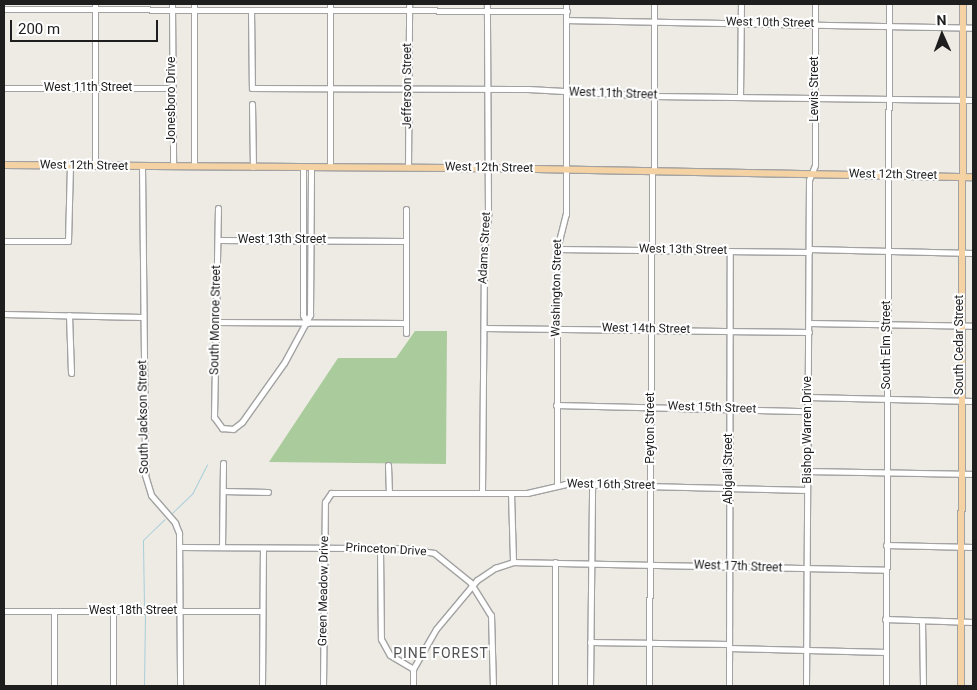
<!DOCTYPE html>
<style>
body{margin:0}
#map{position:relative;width:977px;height:690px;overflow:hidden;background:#eeebe5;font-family:Roboto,sans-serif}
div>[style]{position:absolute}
.forest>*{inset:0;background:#aacb9c}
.stream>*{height:1px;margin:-0.5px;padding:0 0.5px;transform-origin:0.5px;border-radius:0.5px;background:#a8ced9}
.roads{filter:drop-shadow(1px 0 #a2a2a2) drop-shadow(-1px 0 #a2a2a2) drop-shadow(0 1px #a2a2a2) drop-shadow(0 -1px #a2a2a2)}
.minor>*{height:5px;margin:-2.5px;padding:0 2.5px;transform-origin:2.5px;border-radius:2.5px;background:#fff}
.major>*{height:6px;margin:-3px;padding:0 3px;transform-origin:3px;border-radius:3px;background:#f5d2a3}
span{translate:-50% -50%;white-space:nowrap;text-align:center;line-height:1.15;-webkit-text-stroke:4px #fff;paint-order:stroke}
.street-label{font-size:12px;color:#1e1e1e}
.neighbourhood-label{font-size:14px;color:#515151;letter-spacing:1px}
.frame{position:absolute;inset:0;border:5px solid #1e1e1e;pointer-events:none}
.north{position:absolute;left:917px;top:10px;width:50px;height:50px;-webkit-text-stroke:4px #fff;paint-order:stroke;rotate:358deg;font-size:14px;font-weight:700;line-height:20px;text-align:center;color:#1e1e1e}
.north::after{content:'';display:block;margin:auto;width:18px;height:22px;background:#1e1e1e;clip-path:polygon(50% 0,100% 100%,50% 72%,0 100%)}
.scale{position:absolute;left:10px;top:20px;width:148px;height:22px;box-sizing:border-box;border:2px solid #1e1e1e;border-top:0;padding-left:6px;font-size:15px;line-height:18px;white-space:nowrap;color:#1e1e1e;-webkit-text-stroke:4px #fff;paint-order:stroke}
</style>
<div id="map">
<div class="forest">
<div style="clip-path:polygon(415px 331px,447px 331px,446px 464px,269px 462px,338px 358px,396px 358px)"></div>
</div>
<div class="stream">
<div style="left:172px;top:513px;width:28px;rotate:-44deg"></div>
<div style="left:192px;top:494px;width:33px;rotate:-63deg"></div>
<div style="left:144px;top:606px;width:66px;rotate:-90.9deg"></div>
<div style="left:143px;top:540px;width:30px;rotate:-44deg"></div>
<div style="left:144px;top:686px;width:72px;rotate:-89.2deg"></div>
</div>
<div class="roads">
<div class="minor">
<div style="left:172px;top:4px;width:162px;rotate:89.6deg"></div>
<div style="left:194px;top:4px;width:162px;rotate:90deg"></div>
<div style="left:330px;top:4px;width:163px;rotate:90deg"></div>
<div style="left:654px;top:4px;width:166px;rotate:90deg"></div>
<div style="left:4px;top:9px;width:563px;rotate:0.2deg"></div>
<div style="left:251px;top:10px;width:78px;rotate:89.3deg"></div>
<div style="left:252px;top:88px;width:276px;rotate:0.2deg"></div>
<div style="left:528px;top:89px;width:126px;rotate:3.2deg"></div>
<div style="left:654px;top:96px;width:319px;rotate:0.7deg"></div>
<div style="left:566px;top:20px;width:407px;rotate:1.1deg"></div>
<div style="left:4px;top:88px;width:169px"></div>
<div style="left:740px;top:97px;width:93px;rotate:-89.4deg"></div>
<div style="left:252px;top:104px;width:63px;rotate:89.1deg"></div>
<div style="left:95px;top:166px;width:162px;rotate:-90deg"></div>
<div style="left:142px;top:166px;width:309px;rotate:89.4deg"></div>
<div style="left:145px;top:475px;width:21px;rotate:73deg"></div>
<div style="left:151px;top:495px;width:37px;rotate:49deg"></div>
<div style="left:175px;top:523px;width:11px;rotate:68deg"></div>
<div style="left:179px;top:533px;width:153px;rotate:89.6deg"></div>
<div style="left:303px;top:167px;width:148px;rotate:90deg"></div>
<div style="left:303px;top:315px;width:9px;rotate:63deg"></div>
<div style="left:408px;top:167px;width:163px;rotate:-89.6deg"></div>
<div style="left:218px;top:208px;width:209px;rotate:91.1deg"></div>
<div style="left:214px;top:417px;width:14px;rotate:54deg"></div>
<div style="left:222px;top:428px;width:11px;rotate:5deg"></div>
<div style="left:233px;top:429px;width:11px;rotate:-38deg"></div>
<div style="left:242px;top:422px;width:72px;rotate:-54.6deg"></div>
<div style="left:284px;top:363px;width:55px;rotate:-61.6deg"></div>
<div style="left:310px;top:315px;width:148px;rotate:-89.6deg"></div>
<div style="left:218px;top:240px;width:188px;rotate:0.3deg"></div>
<div style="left:4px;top:241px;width:64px"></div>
<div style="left:68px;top:241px;width:75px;rotate:-88.5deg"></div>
<div style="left:557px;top:249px;width:252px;rotate:0.7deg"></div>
<div style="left:809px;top:249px;width:164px;rotate:1.4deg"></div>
<div style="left:4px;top:314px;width:138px;rotate:1.2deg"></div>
<div style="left:69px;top:315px;width:58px;rotate:88deg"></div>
<div style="left:216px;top:322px;width:189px;rotate:0.3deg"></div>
<div style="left:809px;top:323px;width:164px;rotate:1deg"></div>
<div style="left:484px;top:328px;width:325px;rotate:0.7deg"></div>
<div style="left:406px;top:333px;width:124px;rotate:-90deg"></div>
<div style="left:808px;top:397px;width:165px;rotate:1.4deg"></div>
<div style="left:556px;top:405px;width:252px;rotate:1.4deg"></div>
<div style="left:388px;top:465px;width:28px;rotate:88deg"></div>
<div style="left:808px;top:471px;width:165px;rotate:1deg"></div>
<div style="left:557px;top:484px;width:235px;rotate:-90deg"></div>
<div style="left:557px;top:249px;width:36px;rotate:-76deg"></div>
<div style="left:566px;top:214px;width:210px;rotate:-90deg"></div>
<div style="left:223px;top:491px;width:45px;rotate:1.3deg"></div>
<div style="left:482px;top:492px;width:243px;rotate:-89.5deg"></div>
<div style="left:484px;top:249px;width:35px;rotate:-83deg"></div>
<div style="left:488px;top:214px;width:210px;rotate:-90.3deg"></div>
<div style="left:511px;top:493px;width:69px;rotate:88.3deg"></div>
<div style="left:886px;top:545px;width:87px;rotate:1.3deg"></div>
<div style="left:180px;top:547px;width:223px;rotate:0.3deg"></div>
<div style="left:403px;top:548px;width:31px;rotate:9deg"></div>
<div style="left:434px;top:553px;width:46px;rotate:38.9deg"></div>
<div style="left:470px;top:582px;width:39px;rotate:58deg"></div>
<div style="left:491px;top:615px;width:71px;rotate:88.4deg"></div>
<div style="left:222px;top:547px;width:84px;rotate:-89.3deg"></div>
<div style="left:380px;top:549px;width:90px;rotate:89.4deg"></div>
<div style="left:381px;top:639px;width:18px;rotate:61deg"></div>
<div style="left:390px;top:655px;width:27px;rotate:31deg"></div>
<div style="left:555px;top:562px;width:124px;rotate:90deg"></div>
<div style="left:4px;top:611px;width:258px"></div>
<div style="left:54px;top:611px;width:75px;rotate:90deg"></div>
<div style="left:885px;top:619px;width:88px;rotate:2deg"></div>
<div style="left:922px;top:621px;width:65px;rotate:89.1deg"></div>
<div style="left:590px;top:642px;width:139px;rotate:0.8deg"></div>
<div style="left:729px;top:648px;width:157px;rotate:1.5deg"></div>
<div style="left:113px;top:686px;width:75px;rotate:-90deg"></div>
<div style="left:262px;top:686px;width:138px;rotate:-89.6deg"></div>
<div style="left:323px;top:686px;width:184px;rotate:-89.4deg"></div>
<div style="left:325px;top:502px;width:11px;rotate:-56deg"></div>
<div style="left:331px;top:493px;width:196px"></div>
<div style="left:527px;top:493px;width:39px;rotate:-13deg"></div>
<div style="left:565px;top:484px;width:242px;rotate:1.4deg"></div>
<div style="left:413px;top:686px;width:17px;rotate:-90deg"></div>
<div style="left:413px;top:669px;width:46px;rotate:-60.1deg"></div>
<div style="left:436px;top:629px;width:64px;rotate:-50.1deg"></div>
<div style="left:477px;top:580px;width:22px;rotate:-34deg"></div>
<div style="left:495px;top:568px;width:19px;rotate:-18deg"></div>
<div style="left:513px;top:562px;width:372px;rotate:1.2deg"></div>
<div style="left:590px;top:686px;width:201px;rotate:-89.4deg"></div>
<div style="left:649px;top:686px;width:516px;rotate:-89.67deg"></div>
<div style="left:729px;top:686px;width:435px;rotate:-89.9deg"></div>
<div style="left:806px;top:686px;width:506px;rotate:-89.66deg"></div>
<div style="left:809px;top:180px;width:16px;rotate:-68deg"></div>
<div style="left:815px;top:165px;width:161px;rotate:-90deg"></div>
<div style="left:886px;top:686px;width:682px;rotate:-89.75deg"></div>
</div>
<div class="major">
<div style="left:4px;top:165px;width:483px;rotate:0.4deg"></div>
<div style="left:487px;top:168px;width:486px;rotate:1.1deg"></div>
<div style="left:961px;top:686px;width:682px;rotate:-89.83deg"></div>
</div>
</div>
<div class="street-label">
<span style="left:770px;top:23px;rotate:1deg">West 10th Street</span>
<span style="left:408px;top:86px;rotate:-90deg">Jefferson Street</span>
<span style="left:88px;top:88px">West 11th Street</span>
<span style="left:815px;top:89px;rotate:-90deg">Lewis Street</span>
<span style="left:613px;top:94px;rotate:2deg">West 11th Street</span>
<span style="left:172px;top:100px;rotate:-90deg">Jonesboro Drive</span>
<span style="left:84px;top:166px;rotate:1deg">West 12th Street</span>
<span style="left:489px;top:168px;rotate:1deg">West 12th Street</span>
<span style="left:893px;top:175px;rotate:1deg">West 12th Street</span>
<span style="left:282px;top:240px">West 13th Street</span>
<span style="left:485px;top:248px;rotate:-87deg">Adams Street</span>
<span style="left:683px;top:250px;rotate:1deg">West 13th Street</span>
<span style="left:557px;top:288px;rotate:-89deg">Washington Street</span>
<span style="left:216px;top:320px;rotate:-89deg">South Monroe Street</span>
<span style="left:646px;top:329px;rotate:1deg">West 14th Street</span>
<span style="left:887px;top:345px;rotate:-90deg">South Elm Street</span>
<span style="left:960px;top:345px;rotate:-90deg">South Cedar Street</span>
<span style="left:712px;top:408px;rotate:2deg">West 15th Street</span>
<span style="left:144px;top:417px;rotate:-91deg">South Jackson Street</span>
<span style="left:651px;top:428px;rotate:-90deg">Peyton Street</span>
<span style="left:808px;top:430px;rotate:-90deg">Bishop Warren Drive</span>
<span style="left:729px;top:469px;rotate:-90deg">Abigail Street</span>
<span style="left:611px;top:485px;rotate:1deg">West 16th Street</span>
<span style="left:386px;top:550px;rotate:3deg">Princeton Drive</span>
<span style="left:738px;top:567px;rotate:2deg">West 17th Street</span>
<span style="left:324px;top:591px;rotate:-89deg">Green Meadow Drive</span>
<span style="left:133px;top:611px">West 18th Street</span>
</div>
<div class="neighbourhood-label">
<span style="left:441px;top:653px">PINE FOREST</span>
</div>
<div class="frame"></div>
<div class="north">N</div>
<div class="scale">200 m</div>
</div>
